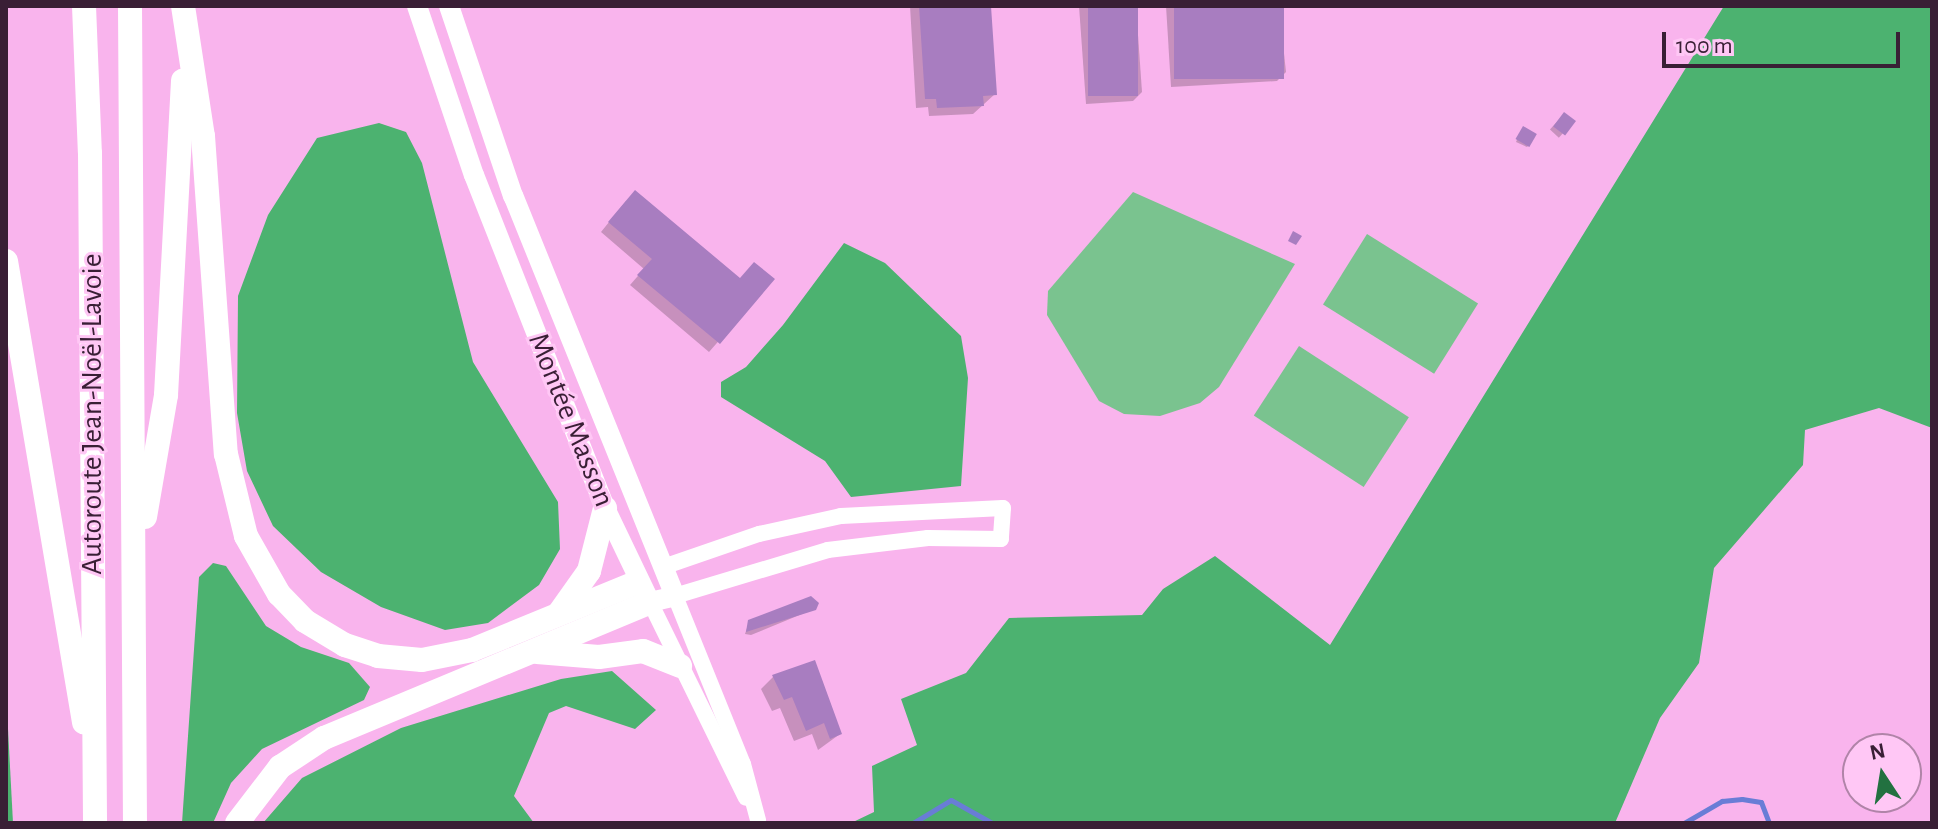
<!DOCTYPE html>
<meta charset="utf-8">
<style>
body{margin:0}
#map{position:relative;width:1938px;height:829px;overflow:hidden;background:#f9b4ed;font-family:"Alegreya Sans",sans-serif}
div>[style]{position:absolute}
.green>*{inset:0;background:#7ac38f;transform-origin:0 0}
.forest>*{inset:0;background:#4cb270}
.shadow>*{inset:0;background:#0003;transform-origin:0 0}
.stream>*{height:5px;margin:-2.5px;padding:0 2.5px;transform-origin:2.5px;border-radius:2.5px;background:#697dd6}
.building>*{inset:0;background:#a87dc0;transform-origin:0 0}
.minor>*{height:16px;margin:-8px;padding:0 8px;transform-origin:8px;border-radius:8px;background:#fff}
.major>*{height:20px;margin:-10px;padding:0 10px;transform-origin:10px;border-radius:10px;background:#fff}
.highway>*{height:24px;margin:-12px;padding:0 12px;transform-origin:12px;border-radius:12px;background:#fff}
span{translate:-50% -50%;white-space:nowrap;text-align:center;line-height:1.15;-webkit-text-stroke:6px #ffc7f5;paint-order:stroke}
.street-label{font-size:30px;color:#391f35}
.frame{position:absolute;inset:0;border:8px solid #391f35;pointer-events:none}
.north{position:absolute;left:1842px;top:733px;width:80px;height:80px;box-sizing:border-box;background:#ffc7f5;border:2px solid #b084a8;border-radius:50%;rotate:348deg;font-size:22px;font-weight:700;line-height:32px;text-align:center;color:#391f35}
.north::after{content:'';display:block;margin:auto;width:28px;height:36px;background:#227140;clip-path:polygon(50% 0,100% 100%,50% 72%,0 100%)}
.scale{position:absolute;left:1662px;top:32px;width:238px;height:36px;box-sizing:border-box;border:4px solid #391f35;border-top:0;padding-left:10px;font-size:24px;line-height:28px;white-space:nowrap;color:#391f35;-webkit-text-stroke:6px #ffc7f5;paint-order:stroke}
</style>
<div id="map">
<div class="green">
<div style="clip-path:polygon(1133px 192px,1295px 264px,1219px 387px,1200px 403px,1160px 416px,1124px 414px,1099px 401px,1047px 315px,1048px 291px)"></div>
<div style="left:1367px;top:234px;width:131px;height:83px;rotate:32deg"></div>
<div style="left:1299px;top:346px;width:131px;height:83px;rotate:33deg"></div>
</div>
<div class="forest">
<div style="clip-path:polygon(1724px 6px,1932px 6px,1932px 428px,1879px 408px,1805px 430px,1803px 465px,1714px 568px,1699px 663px,1660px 718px,1615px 823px,851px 823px,874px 812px,872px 766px,917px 745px,901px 699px,966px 673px,1009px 618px,1142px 615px,1163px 589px,1215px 556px,1330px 645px)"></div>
<div style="clip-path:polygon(379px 123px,406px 132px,422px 163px,473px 362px,558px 502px,560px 549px,539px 585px,488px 623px,445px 630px,381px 607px,321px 572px,273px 526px,247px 471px,237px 413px,238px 296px,268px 215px,317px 138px)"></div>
<div style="clip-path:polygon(844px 243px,885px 263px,961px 336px,968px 378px,961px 486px,851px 497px,825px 461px,721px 397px,721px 382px,746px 367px,783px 325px)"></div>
<div style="clip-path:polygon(213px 563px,226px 566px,266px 626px,301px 647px,349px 663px,370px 687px,364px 700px,262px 749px,231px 783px,213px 823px,182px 823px,199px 577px)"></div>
<div style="clip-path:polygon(612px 671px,656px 710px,635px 729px,566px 706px,549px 713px,514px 796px,534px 823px,263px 823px,302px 778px,401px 728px,561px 679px)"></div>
<div style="clip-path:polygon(6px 691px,13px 823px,6px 823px)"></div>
</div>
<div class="shadow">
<div style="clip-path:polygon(910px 6px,989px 6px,995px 94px,973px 114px,929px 116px,928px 107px,916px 108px)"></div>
<div style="clip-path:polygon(1079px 6px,1136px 6px,1142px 92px,1133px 101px,1086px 104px)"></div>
<div style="clip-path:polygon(1166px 6px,1279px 6px,1286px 72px,1277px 81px,1171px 87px)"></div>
<div style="left:1564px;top:114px;width:12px;height:21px;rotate:42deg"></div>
<div style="clip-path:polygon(1521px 131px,1529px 145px,1527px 147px,1516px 142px)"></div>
<div style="clip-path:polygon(626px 201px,739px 280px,772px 280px,709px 352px,630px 285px,644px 269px,601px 232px)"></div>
<div style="clip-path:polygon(814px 609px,751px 635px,745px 634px,749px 622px)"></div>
<div style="clip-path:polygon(814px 663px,840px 734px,818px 750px,812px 734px,794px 741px,780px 708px,772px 711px,761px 689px,773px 677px)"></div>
</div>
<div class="stream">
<div style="left:913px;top:823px;width:44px;rotate:-31.2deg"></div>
<div style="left:951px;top:800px;width:47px;rotate:29.3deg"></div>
<div style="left:1684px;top:823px;width:44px;rotate:-30.1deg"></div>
<div style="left:1722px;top:801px;width:20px;rotate:-6deg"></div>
<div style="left:1742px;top:799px;width:19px;rotate:9deg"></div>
<div style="left:1761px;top:802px;width:22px;rotate:69deg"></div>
</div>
<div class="building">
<div style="clip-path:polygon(919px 6px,991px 6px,997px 95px,983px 96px,984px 106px,937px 108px,936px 99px,925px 99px)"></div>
<div style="left:1088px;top:6px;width:50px;height:90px"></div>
<div style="left:1174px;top:6px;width:110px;height:73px"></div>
<div style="left:1564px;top:112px;width:15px;height:18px;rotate:37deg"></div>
<div style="left:1523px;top:126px;width:16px;height:15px;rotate:30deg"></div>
<div style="clip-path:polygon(635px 190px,740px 278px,754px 262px,775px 279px,720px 344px,637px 275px,652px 259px,608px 222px)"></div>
<div style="clip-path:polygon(1293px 231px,1302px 236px,1296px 245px,1288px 241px)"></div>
<div style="clip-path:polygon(811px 596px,819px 603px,816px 610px,746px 632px,748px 620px)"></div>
<div style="clip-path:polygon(815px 660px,842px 734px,830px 739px,824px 723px,806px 731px,792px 697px,784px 700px,772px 675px)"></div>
</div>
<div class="minor">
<div style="left:663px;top:567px;width:102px;rotate:-19deg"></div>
<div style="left:759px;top:534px;width:84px;rotate:-12.4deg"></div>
<div style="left:841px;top:516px;width:162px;rotate:-2.8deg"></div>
<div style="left:1003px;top:508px;width:31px;rotate:94deg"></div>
<div style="left:1001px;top:539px;width:73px;rotate:-179.2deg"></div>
<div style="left:928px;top:538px;width:101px;rotate:173.2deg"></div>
<div style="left:828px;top:550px;width:160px;rotate:163.3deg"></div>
<div style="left:675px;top:596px;width:181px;rotate:68deg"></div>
<div style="left:743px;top:764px;width:58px;rotate:75deg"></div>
<div style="left:650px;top:602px;width:218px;rotate:63.9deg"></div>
</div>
<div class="major">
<div style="left:417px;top:6px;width:178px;rotate:71.4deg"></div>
<div style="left:474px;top:175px;width:358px;rotate:68.5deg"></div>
<div style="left:605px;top:508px;width:104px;rotate:64.4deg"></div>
<div style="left:650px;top:602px;width:26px;rotate:-13deg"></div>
<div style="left:675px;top:596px;width:432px;rotate:-112deg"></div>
<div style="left:513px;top:196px;width:200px;rotate:-108.6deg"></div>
</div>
<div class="highway">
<div style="left:84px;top:6px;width:147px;rotate:87.7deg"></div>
<div style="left:90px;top:153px;width:670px;rotate:89.57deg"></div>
<div style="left:130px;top:6px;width:817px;rotate:89.65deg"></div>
<div style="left:183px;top:6px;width:132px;rotate:81.3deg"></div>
<div style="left:203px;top:136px;width:319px;rotate:85.9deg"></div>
<div style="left:226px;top:454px;width:84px;rotate:76.3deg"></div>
<div style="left:246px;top:536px;width:67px;rotate:60.4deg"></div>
<div style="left:279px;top:594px;width:37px;rotate:46deg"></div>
<div style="left:305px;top:621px;width:47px;rotate:31deg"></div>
<div style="left:345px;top:645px;width:35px;rotate:18deg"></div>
<div style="left:378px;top:656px;width:44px;rotate:5.2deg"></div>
<div style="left:422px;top:660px;width:51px;rotate:-11.3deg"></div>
<div style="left:472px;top:650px;width:179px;rotate:-22.3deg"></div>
<div style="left:6px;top:261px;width:468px;rotate:80.4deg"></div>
<div style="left:145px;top:517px;width:124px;rotate:-80.2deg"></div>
<div style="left:166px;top:395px;width:315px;rotate:-86.9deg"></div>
<div style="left:560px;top:612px;width:50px;rotate:-54.7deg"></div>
<div style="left:589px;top:571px;width:65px;rotate:-75.7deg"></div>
<div style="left:537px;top:652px;width:62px;rotate:4.6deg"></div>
<div style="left:599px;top:657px;width:44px;rotate:-7.8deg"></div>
<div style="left:643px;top:651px;width:40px;rotate:22deg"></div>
<div style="left:237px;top:823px;width:71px;rotate:-52.5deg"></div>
<div style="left:280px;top:767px;width:53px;rotate:-33.4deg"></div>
<div style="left:324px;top:738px;width:353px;rotate:-22.6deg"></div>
</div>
<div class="street-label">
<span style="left:92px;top:414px;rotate:-90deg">Autoroute Jean-Noël-Lavoie</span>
<span style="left:571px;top:420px;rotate:68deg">Montée Masson</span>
</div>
<div class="frame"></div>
<div class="north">N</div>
<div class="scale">100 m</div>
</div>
